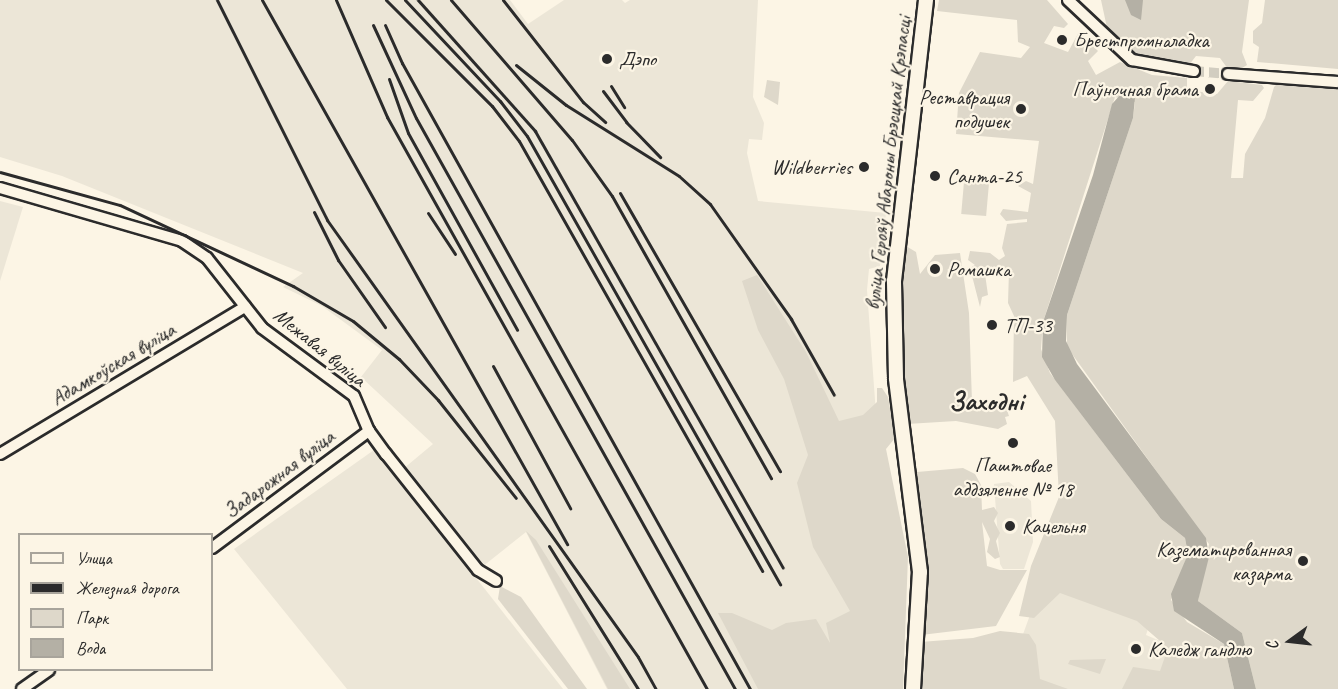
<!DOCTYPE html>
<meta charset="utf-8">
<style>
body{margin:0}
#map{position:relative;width:1338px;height:689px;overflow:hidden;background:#fcf5e5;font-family:Caveat,sans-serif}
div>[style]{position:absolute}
.built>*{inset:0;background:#ece6d7}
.green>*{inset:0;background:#ded8ca;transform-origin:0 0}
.water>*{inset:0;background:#b4b0a5}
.minor-tunnel>*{height:10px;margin-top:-5px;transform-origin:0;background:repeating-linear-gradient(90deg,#d2cdc0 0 10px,transparent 0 15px)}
.roads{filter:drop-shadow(2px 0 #2b2b2b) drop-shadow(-2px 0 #2b2b2b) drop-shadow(0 2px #2b2b2b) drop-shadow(0 -2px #2b2b2b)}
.minor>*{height:10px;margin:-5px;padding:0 5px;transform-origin:5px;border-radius:5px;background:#fcf5e5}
.major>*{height:14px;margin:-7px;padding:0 7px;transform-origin:7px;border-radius:7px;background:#fcf5e5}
.rail>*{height:3px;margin:-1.5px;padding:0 1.5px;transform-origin:1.5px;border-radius:1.5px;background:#2b2b2b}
.dots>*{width:16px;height:16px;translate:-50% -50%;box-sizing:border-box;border:3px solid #fcf5e5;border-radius:50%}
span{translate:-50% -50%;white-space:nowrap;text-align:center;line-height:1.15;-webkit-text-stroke:4.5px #fcf5e5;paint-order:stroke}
.poi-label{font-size:21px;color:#2b2b2b}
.left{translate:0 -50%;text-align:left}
.right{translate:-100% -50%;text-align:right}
.street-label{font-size:21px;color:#2b2b2b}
.district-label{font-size:27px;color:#2b2b2b;font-weight:700}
.legend{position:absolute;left:18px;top:533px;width:195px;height:138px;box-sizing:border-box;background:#fcf5e5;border:2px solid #a8a49b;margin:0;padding:8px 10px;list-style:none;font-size:18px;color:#2b2b2b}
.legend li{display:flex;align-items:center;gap:12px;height:30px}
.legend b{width:30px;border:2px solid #a8a49b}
.north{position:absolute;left:1260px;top:611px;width:60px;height:60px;-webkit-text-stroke:4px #fcf5e5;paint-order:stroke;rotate:255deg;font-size:16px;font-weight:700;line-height:24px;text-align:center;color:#2b2b2b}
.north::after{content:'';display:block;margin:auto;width:21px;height:27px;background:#2b2b2b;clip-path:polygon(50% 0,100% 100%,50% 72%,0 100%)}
</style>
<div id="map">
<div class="built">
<div style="clip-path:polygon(0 0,510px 0,528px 24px,564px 0,622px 0,625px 3px,630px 0,758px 0,753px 97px,764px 123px,762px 140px,749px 139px,747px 153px,758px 201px,886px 213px,880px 266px,869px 269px,867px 290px,896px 689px,607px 689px,526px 532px,482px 567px,403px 469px,433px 444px,361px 377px,382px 350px,322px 306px,283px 287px,303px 273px,62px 176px,0 157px)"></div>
<div style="clip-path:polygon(0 201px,23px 207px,0 281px)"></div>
<div style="clip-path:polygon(374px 450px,488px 593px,563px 689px,347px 689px,234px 549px)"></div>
<div style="clip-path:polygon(1009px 482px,1031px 501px,1033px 542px,1024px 569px,1003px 569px,1000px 564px,994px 484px)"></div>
<div style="clip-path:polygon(1107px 509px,1164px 579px,1146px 635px,1191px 654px,1205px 689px,1032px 689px,1018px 648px,1034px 604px)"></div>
</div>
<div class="green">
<div style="clip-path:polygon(939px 0,1047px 0,1068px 24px,1064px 28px,1054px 26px,1044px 43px,1068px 52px,1079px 32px,1098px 51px,1088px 61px,1096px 75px,1120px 62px,1152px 75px,1187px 78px,1187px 90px,1217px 94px,1228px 81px,1262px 85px,1264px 88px,1253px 101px,1238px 100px,1231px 178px,1243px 178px,1245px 154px,1265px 118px,1274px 87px,1278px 83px,1338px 89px,1338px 689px,1256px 689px,1242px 633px,1198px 601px,1209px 544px,1067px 347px,1067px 315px,1133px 118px,1135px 102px,1115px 97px,1043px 322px,1041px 349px,1050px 373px,1161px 519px,1185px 538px,1188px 554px,1171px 600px,1187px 622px,1224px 644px,1234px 689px,1122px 689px,1133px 667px,1160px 671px,1168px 648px,1137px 621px,1060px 593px,1034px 618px,1019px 616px,1031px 566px,1059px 497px,1055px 421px,1027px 376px,1013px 382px,1014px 316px,1008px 303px,1009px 270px,984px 267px,988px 295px,982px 297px,980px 307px,970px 268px,975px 265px,968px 260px,970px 251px,990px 253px,999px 260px,1005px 256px,1002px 248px,1007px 224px,1027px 222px,1027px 219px,1006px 221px,1000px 214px,1003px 209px,1028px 212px,1031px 193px,1018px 186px,1026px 181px,1033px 184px,1039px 141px,956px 134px,959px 93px,980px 52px,1021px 58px,1030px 47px,1018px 42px,1017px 20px,937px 11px)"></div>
<div style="clip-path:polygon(1101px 0,1249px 0,1242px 52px,1247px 65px,1239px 70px,1228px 69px,1220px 58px,1196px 56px,1189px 65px,1157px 62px,1138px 56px,1109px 37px)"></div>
<div style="clip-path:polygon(1265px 0,1338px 0,1338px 69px,1257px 62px,1259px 47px,1253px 43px,1253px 31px,1262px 23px)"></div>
<div style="clip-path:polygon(767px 80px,780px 82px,778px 105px,764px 97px)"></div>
<div style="left:964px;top:182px;width:25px;height:32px;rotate:5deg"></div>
<div style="clip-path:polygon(906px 246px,916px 252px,920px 274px,935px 255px,960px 253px,969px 313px,972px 402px,1004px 401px,1009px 416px,1005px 417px,1007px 424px,998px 429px,956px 421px,907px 424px,898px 299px,902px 250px)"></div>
<div style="clip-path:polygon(757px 275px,806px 352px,839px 421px,863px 415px,877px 402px,877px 388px,882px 388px,888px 397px,895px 438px,886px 449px,908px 557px,903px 689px,758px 689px,718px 613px,732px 613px,772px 630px,786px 623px,816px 619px,830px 643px,826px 623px,850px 611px,813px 547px,797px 483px,808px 455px,784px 379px,758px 330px,742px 281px)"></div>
<div style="clip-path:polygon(963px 468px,975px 474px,981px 485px,982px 510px,994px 507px,998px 513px,994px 521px,1000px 533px,996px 541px,1000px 557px,995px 559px,987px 552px,990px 539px,982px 522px,987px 566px,1000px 570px,1027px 570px,996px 626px,921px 635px,914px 478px,917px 472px)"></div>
<div style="clip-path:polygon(526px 531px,536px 540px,630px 689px,608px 689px)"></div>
<div style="clip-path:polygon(500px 586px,521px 597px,587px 689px,568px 689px,498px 599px)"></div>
<div style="clip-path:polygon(1000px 631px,1029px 634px,1036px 645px,1040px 679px,1068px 689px,917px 689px,920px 642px,973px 638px)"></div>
<div style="clip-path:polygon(1106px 659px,1100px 674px,1068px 664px,1070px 660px)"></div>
</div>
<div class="water">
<div style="clip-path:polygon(1125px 0,1143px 0,1141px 20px,1131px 15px)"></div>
<div style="clip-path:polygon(1122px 93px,1135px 98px,1133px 118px,1067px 315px,1066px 341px,1077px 364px,1206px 538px,1209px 557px,1198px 601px,1242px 633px,1256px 689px,1234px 689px,1224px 644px,1174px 611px,1171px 594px,1188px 554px,1185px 538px,1161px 519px,1055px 380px,1042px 357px,1043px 322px,1093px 175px,1112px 104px)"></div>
</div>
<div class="minor-tunnel">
<div style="left:1194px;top:71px;width:34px;rotate:5deg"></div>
</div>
<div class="roads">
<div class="minor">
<div style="left:1068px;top:0;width:88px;rotate:43.2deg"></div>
<div style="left:1132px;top:60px;width:63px;rotate:10.1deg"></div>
<div style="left:1228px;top:74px;width:110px;rotate:4.2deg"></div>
<div style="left:0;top:188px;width:190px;rotate:16.2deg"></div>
<div style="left:182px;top:241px;width:30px;rotate:34deg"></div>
<div style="left:207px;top:258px;width:89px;rotate:51.8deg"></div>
<div style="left:262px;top:328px;width:114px;rotate:36.5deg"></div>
<div style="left:354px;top:396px;width:38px;rotate:67deg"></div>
<div style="left:369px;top:431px;width:29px;rotate:54deg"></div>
<div style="left:386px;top:454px;width:148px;rotate:51.6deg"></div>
<div style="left:478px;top:570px;width:21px;rotate:31deg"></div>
<div style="left:0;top:454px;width:286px;rotate:-31deg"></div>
<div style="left:212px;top:548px;width:196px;rotate:-36.7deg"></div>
<div style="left:22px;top:689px;width:33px;rotate:-35deg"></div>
</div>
<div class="major">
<div style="left:913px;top:689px;width:117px;rotate:-86.6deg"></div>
<div style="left:920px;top:572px;width:195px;rotate:-97.1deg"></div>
<div style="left:896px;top:378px;width:97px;rotate:-91.2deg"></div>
<div style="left:894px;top:281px;width:283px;rotate:-83.5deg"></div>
</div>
</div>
<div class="rail">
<div style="left:217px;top:0;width:246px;rotate:63.4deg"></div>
<div style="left:327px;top:220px;width:536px;rotate:54.56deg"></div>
<div style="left:638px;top:657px;width:37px;rotate:61deg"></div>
<div style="left:262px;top:0;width:624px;rotate:60.72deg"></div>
<div style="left:336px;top:0;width:128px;rotate:66.4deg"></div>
<div style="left:387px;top:117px;width:655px;rotate:60.78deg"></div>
<div style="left:386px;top:0;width:150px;rotate:45deg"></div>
<div style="left:492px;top:106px;width:44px;rotate:52.4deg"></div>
<div style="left:519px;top:141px;width:494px;rotate:60.5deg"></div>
<div style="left:405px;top:0;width:139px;rotate:46.8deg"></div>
<div style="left:500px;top:101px;width:44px;rotate:52.4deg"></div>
<div style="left:527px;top:136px;width:515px;rotate:60.55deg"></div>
<div style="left:418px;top:0;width:176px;rotate:48.2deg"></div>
<div style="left:535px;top:131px;width:502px;rotate:60.42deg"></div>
<div style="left:451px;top:0;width:185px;rotate:49.2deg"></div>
<div style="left:572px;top:140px;width:69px;rotate:54.5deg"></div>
<div style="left:612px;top:196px;width:324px;rotate:60.6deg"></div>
<div style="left:503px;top:0;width:130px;rotate:51.9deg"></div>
<div style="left:583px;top:102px;width:30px;rotate:42deg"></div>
<div style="left:373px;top:25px;width:102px;rotate:65.2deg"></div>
<div style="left:416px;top:118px;width:654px;rotate:60.81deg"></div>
<div style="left:385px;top:25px;width:42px;rotate:65.9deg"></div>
<div style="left:402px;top:63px;width:716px;rotate:60.93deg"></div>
<div style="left:516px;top:65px;width:64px;rotate:38.7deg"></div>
<div style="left:566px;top:105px;width:133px;rotate:32.1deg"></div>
<div style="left:679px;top:176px;width:42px;rotate:42.1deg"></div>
<div style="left:710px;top:204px;width:141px;rotate:54.8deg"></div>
<div style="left:791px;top:319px;width:87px;rotate:60.5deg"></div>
<div style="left:389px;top:79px;width:57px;rotate:70.6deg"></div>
<div style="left:408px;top:133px;width:225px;rotate:61deg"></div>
<div style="left:611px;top:86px;width:25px;rotate:58deg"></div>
<div style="left:603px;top:91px;width:39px;rotate:53deg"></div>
<div style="left:626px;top:122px;width:49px;rotate:45.8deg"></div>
<div style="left:0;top:172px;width:124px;rotate:15.4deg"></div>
<div style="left:120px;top:205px;width:191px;rotate:25.1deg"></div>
<div style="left:293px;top:286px;width:69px;rotate:30.3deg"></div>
<div style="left:353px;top:321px;width:60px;rotate:39.6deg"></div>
<div style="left:399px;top:359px;width:57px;rotate:46.4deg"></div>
<div style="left:438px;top:400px;width:125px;rotate:51.5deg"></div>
<div style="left:620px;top:193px;width:321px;rotate:60.1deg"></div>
<div style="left:314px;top:212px;width:54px;rotate:63.4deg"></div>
<div style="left:338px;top:260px;width:82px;rotate:55deg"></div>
<div style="left:428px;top:213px;width:49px;rotate:56.6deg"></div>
<div style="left:493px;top:366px;width:162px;rotate:61.5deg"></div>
<div style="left:549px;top:546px;width:168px;rotate:58.1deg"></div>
</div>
<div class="dots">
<div style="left:1062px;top:40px;background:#2b2b2b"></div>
<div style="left:607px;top:59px;background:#2b2b2b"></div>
<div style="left:1210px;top:89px;background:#2b2b2b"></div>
<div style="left:1021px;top:109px;background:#2b2b2b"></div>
<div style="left:864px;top:167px;background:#2b2b2b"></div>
<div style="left:935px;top:176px;background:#2b2b2b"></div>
<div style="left:935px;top:269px;background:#2b2b2b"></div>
<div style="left:992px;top:325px;background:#2b2b2b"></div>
<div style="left:1013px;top:443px;background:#2b2b2b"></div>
<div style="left:1010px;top:526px;background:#2b2b2b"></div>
<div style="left:1303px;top:561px;background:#2b2b2b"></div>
<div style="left:1136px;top:649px;background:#2b2b2b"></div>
</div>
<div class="poi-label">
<span class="left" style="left:1074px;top:40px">Брестпромналадка</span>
<span class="left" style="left:619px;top:59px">Дэпо</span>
<span class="right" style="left:1198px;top:89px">Паўночная брама</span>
<span class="right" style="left:1009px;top:109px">Реставрация<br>подушек</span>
<span class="right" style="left:852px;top:167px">Wildberries</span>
<span class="left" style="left:947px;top:176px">Санта-25</span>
<span class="left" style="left:947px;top:269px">Ромашка</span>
<span class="left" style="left:1004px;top:325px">ТП-33</span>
<span style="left:1013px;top:477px">Паштовае<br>аддзяленне № 18</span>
<span class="left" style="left:1022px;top:526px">Кацельня</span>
<span class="right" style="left:1291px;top:561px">Казематированная<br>казарма</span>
<span class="left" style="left:1148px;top:649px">Каледж гандлю</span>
</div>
<div class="street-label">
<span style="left:888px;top:163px;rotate:-84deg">вуліца Герояў Абароны Брэсцкай Крэпасці</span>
<span style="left:320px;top:347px;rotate:39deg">Межавая вуліца</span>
<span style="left:113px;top:364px;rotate:-31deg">Адамкоўская вуліца</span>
<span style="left:279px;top:474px;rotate:-37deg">Задарожная вуліца</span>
</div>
<div class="district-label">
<span style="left:986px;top:402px">Заходні</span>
</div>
<ul class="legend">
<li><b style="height:8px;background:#fcf5e5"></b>Улица</li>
<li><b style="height:8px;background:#2b2b2b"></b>Железная дорога</li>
<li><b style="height:16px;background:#ded8ca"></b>Парк</li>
<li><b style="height:16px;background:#b4b0a5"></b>Вода</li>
</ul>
<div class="north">С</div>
</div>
